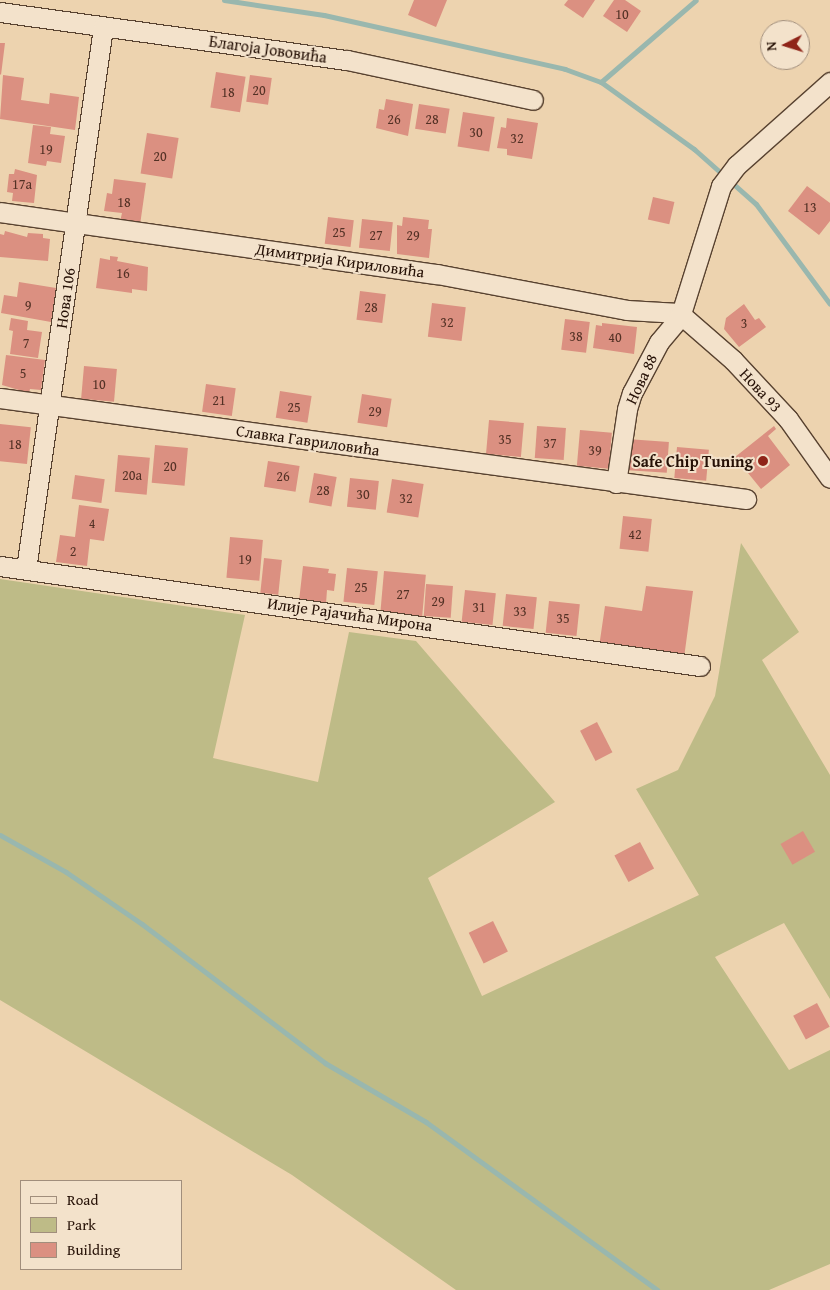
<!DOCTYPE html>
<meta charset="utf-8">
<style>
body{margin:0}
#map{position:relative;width:830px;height:1290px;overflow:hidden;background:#edd3af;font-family:"Gentium Book Plus",serif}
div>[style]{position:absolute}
.green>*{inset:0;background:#bebb87}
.stream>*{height:5px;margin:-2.5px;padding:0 2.5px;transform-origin:2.5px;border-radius:2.5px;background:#99b7ae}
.building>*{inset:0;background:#db9081;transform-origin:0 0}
.roads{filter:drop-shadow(1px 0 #584230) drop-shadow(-1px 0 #584230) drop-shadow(0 1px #584230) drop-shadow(0 -1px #584230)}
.minor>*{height:19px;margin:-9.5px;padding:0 9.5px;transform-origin:9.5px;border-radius:9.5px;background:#f3e2cb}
.dots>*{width:14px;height:14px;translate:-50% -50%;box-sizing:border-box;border:2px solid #f3e2cb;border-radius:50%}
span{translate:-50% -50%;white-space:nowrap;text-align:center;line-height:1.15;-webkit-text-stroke:4px #f3e2cb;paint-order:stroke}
.number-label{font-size:14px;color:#533125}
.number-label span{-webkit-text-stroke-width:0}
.street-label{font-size:16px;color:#261106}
.poi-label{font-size:16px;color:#261106;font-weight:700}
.right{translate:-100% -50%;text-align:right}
.legend{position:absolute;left:20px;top:1180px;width:162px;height:90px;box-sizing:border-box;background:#f3e2cb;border:1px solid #a18e7c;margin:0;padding:6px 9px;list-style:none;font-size:15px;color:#261106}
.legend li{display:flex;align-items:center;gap:10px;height:25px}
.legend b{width:25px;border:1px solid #a18e7c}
.north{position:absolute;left:760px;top:20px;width:50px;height:50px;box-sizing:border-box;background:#f3e2cb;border:1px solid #a18e7c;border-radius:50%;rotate:265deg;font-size:14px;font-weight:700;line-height:20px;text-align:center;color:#261106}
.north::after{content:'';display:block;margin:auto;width:18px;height:22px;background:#8f2418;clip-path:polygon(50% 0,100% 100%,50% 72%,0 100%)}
</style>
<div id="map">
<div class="green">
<div style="clip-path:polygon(741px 543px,799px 632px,762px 660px,830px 775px,830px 999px,784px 923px,715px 957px,789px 1070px,830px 1050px,830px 1264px,769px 1290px,456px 1290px,292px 1175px,0 1000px,0 579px,245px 615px,213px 758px,318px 782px,349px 632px,416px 641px,555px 802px,428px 878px,482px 996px,699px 895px,636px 789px,678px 770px,715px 696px)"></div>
</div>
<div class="stream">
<div style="left:224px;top:0;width:101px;rotate:8.5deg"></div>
<div style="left:324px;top:15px;width:247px;rotate:12.6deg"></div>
<div style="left:565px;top:69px;width:38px;rotate:20deg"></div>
<div style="left:601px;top:82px;width:115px;rotate:35.8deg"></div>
<div style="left:694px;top:149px;width:83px;rotate:41.6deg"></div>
<div style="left:756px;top:204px;width:124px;rotate:53.5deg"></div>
<div style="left:601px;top:82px;width:125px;rotate:-40.8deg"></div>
<div style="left:0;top:835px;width:76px;rotate:29.3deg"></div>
<div style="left:66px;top:872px;width:92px;rotate:34.4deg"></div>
<div style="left:142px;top:924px;width:230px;rotate:37.2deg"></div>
<div style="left:325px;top:1063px;width:117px;rotate:30.3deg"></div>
<div style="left:426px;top:1122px;width:286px;rotate:36deg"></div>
</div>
<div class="building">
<div style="clip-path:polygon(414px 0,447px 0,436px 27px,408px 15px)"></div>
<div style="clip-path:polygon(568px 0,595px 0,583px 18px,564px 5px)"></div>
<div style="clip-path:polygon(614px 0,625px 0,641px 11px,627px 32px,603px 16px)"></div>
<div style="clip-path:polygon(0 43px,5px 43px,1px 75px,0 74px)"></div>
<div style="left:216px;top:72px;width:30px;height:36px;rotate:9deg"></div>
<div style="clip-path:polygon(3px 75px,24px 78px,21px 100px,49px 104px,50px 93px,79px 97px,75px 130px,0 119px)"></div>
<div style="left:250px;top:75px;width:22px;height:27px;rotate:8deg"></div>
<div style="clip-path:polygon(386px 99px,413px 104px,408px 136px,376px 128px,379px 109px,384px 110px)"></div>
<div style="left:419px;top:104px;width:31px;height:25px;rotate:9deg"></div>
<div style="left:463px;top:112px;width:32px;height:35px;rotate:9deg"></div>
<div style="clip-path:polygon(507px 118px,538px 123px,532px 159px,507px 155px,507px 149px,497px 148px,501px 127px,506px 128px)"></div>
<div style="clip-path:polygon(33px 125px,51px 127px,50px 134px,65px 136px,61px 163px,47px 161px,46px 166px,28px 163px)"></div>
<div style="left:147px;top:133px;width:32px;height:41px;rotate:9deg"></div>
<div style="clip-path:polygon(15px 169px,37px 175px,34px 203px,12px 201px,13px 193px,7px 192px,9px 174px,14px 174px)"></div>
<div style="clip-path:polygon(114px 179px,146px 183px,140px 225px,120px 222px,122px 213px,104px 211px,107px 193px,112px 194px)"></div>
<div style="clip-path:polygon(807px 186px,830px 203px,830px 221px,819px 235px,788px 211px)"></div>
<div style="left:653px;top:197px;width:22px;height:23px;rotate:13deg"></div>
<div style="left:328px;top:217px;width:26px;height:27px;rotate:7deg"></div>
<div style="clip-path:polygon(403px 217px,429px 220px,428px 229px,432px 229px,429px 258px,397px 254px,397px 225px,402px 226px)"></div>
<div style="left:362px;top:219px;width:31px;height:29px;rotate:6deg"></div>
<div style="clip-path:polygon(5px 231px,27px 237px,28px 233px,43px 234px,43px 238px,50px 239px,48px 261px,0 257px,0 234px,4px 235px)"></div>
<div style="clip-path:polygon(110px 256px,118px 257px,117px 261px,148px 267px,147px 291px,132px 289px,132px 293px,96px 288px,100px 258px,110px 260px)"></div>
<div style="clip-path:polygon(19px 282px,56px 288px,51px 322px,1px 313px,4px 295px,17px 297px)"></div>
<div style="left:360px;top:291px;width:26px;height:29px;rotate:7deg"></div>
<div style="left:432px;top:303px;width:34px;height:34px;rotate:7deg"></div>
<div style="clip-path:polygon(744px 304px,755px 320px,759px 318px,766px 327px,739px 347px,724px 329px,726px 318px)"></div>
<div style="clip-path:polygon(11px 318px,28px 321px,27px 330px,42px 332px,38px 358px,10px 354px,13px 331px,9px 330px)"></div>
<div style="left:565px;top:319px;width:25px;height:31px;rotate:7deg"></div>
<div style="clip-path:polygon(602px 323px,637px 327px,634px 354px,593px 348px,596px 325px,602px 326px)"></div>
<div style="clip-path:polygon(6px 355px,45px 360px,41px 390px,30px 389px,29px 393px,2px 385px)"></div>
<div style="left:84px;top:366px;width:33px;height:33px;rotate:5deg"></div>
<div style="left:206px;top:384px;width:30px;height:28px;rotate:8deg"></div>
<div style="left:280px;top:391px;width:32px;height:27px;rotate:9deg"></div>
<div style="left:362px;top:394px;width:30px;height:29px;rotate:9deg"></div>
<div style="left:489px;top:420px;width:35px;height:34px;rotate:5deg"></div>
<div style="left:0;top:424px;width:31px;height:37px;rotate:6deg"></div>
<div style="left:537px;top:426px;width:29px;height:32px;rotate:4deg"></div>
<div style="clip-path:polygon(774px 426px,776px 429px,768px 436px,790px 465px,761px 489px,735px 457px)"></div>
<div style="left:580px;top:430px;width:32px;height:36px;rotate:5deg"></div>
<div style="left:627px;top:439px;width:42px;height:31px;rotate:4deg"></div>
<div style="left:155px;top:445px;width:33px;height:38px;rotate:5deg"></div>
<div style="left:677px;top:447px;width:32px;height:31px;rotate:5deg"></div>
<div style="left:118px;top:455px;width:32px;height:37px;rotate:5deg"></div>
<div style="left:268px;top:461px;width:32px;height:26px;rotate:9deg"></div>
<div style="left:314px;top:473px;width:23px;height:30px;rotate:10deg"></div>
<div style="left:75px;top:475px;width:30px;height:24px;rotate:8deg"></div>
<div style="left:350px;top:478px;width:29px;height:29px;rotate:6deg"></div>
<div style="left:392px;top:479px;width:32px;height:34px;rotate:9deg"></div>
<div style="clip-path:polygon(79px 505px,109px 509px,104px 541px,90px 539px,87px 566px,56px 562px,60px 535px,75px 537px)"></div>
<div style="left:623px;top:516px;width:29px;height:33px;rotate:6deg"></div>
<div style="left:230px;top:537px;width:33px;height:41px;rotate:5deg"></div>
<div style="left:264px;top:558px;width:18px;height:35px;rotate:6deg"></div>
<div style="clip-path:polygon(303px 566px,329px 569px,328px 573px,336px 574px,334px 591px,327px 590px,326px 604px,299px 601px)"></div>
<div style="left:347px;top:568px;width:31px;height:34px;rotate:6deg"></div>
<div style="left:384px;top:571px;width:42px;height:42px;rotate:5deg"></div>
<div style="left:426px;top:584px;width:27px;height:32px;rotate:4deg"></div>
<div style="clip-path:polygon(646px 586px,693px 591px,684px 658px,599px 647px,605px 606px,642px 611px)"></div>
<div style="left:465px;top:590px;width:31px;height:32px;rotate:6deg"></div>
<div style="left:506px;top:594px;width:31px;height:32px;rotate:6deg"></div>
<div style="left:549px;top:601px;width:31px;height:32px;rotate:6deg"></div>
<div style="left:597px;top:722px;width:34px;height:19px;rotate:63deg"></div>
<div style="left:803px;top:831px;width:24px;height:26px;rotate:60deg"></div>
<div style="left:640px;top:842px;width:30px;height:29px;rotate:62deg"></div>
<div style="left:493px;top:921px;width:34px;height:27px;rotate:64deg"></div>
<div style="left:817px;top:1003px;width:27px;height:27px;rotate:62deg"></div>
</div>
<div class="roads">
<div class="minor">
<div style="left:0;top:12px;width:350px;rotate:7.9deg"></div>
<div style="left:347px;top:60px;width:190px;rotate:12.1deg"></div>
<div style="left:0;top:212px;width:441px;rotate:8.1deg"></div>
<div style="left:437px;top:274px;width:193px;rotate:10.7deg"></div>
<div style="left:627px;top:310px;width:52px;rotate:3.3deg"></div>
<div style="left:679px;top:313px;width:72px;rotate:41deg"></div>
<div style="left:733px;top:360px;width:81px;rotate:47deg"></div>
<div style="left:788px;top:419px;width:72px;rotate:54.6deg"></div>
<div style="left:0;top:398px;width:753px;rotate:7.71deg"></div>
<div style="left:616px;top:483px;width:75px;rotate:-81.5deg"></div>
<div style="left:627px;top:409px;width:17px;rotate:-73deg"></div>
<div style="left:632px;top:393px;width:58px;rotate:-62.1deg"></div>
<div style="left:659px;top:342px;width:33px;rotate:-50deg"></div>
<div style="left:680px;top:317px;width:137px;rotate:-72.6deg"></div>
<div style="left:721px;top:186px;width:26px;rotate:-53deg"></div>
<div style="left:737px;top:165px;width:125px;rotate:-41.7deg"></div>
<div style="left:0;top:566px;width:707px;rotate:8.13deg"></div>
<div style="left:26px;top:569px;width:547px;rotate:-81.91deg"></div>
</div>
</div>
<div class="dots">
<div style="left:763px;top:461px;background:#8f2418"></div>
</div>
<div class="number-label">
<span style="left:622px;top:14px">10</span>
<span style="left:259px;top:90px">20</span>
<span style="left:228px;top:92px">18</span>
<span style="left:394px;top:119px">26</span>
<span style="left:432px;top:119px">28</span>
<span style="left:476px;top:132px">30</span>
<span style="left:517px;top:138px">32</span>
<span style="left:46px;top:149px">19</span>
<span style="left:160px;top:156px">20</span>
<span style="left:22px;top:184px">17a</span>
<span style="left:124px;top:202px">18</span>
<span style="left:810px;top:207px">13</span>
<span style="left:339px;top:232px">25</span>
<span style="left:376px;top:235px">27</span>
<span style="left:413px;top:235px">29</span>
<span style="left:123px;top:273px">16</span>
<span style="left:28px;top:305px">9</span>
<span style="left:371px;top:307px">28</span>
<span style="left:447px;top:322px">32</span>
<span style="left:744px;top:323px">3</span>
<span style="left:576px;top:336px">38</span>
<span style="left:615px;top:337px">40</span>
<span style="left:26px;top:343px">7</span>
<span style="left:23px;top:373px">5</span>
<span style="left:99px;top:384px">10</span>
<span style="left:219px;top:400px">21</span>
<span style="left:294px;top:407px">25</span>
<span style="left:375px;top:411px">29</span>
<span style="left:505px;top:439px">35</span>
<span style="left:550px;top:443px">37</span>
<span style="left:15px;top:444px">18</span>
<span style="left:595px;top:450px">39</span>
<span style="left:170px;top:466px">20</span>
<span style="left:132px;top:475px">20a</span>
<span style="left:283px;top:476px">26</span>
<span style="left:323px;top:490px">28</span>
<span style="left:363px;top:494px">30</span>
<span style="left:406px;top:498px">32</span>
<span style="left:92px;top:523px">4</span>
<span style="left:635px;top:534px">42</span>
<span style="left:73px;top:551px">2</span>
<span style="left:245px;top:559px">19</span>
<span style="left:361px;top:587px">25</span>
<span style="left:403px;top:594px">27</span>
<span style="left:438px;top:601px">29</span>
<span style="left:479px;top:607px">31</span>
<span style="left:520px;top:611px">33</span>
<span style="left:563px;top:618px">35</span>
</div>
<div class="street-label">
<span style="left:268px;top:49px;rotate:8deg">Благоја Јововића</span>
<span style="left:340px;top:260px;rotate:8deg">Димитрија Кириловића</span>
<span style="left:65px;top:298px;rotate:-82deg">Нова 106</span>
<span style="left:641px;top:379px;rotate:-65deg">Нова 88</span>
<span style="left:761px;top:390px;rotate:47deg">Нова 93</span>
<span style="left:308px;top:440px;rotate:8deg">Славка Гавриловића</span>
<span style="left:350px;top:614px;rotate:8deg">Илије Рајачића Мирона</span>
</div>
<div class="poi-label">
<span class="right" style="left:753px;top:461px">Safe Chip Tuning</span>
</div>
<ul class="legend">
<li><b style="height:6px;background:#f3e2cb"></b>Road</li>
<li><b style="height:14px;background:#bebb87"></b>Park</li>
<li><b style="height:14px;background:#db9081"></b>Building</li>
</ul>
<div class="north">N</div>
</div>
